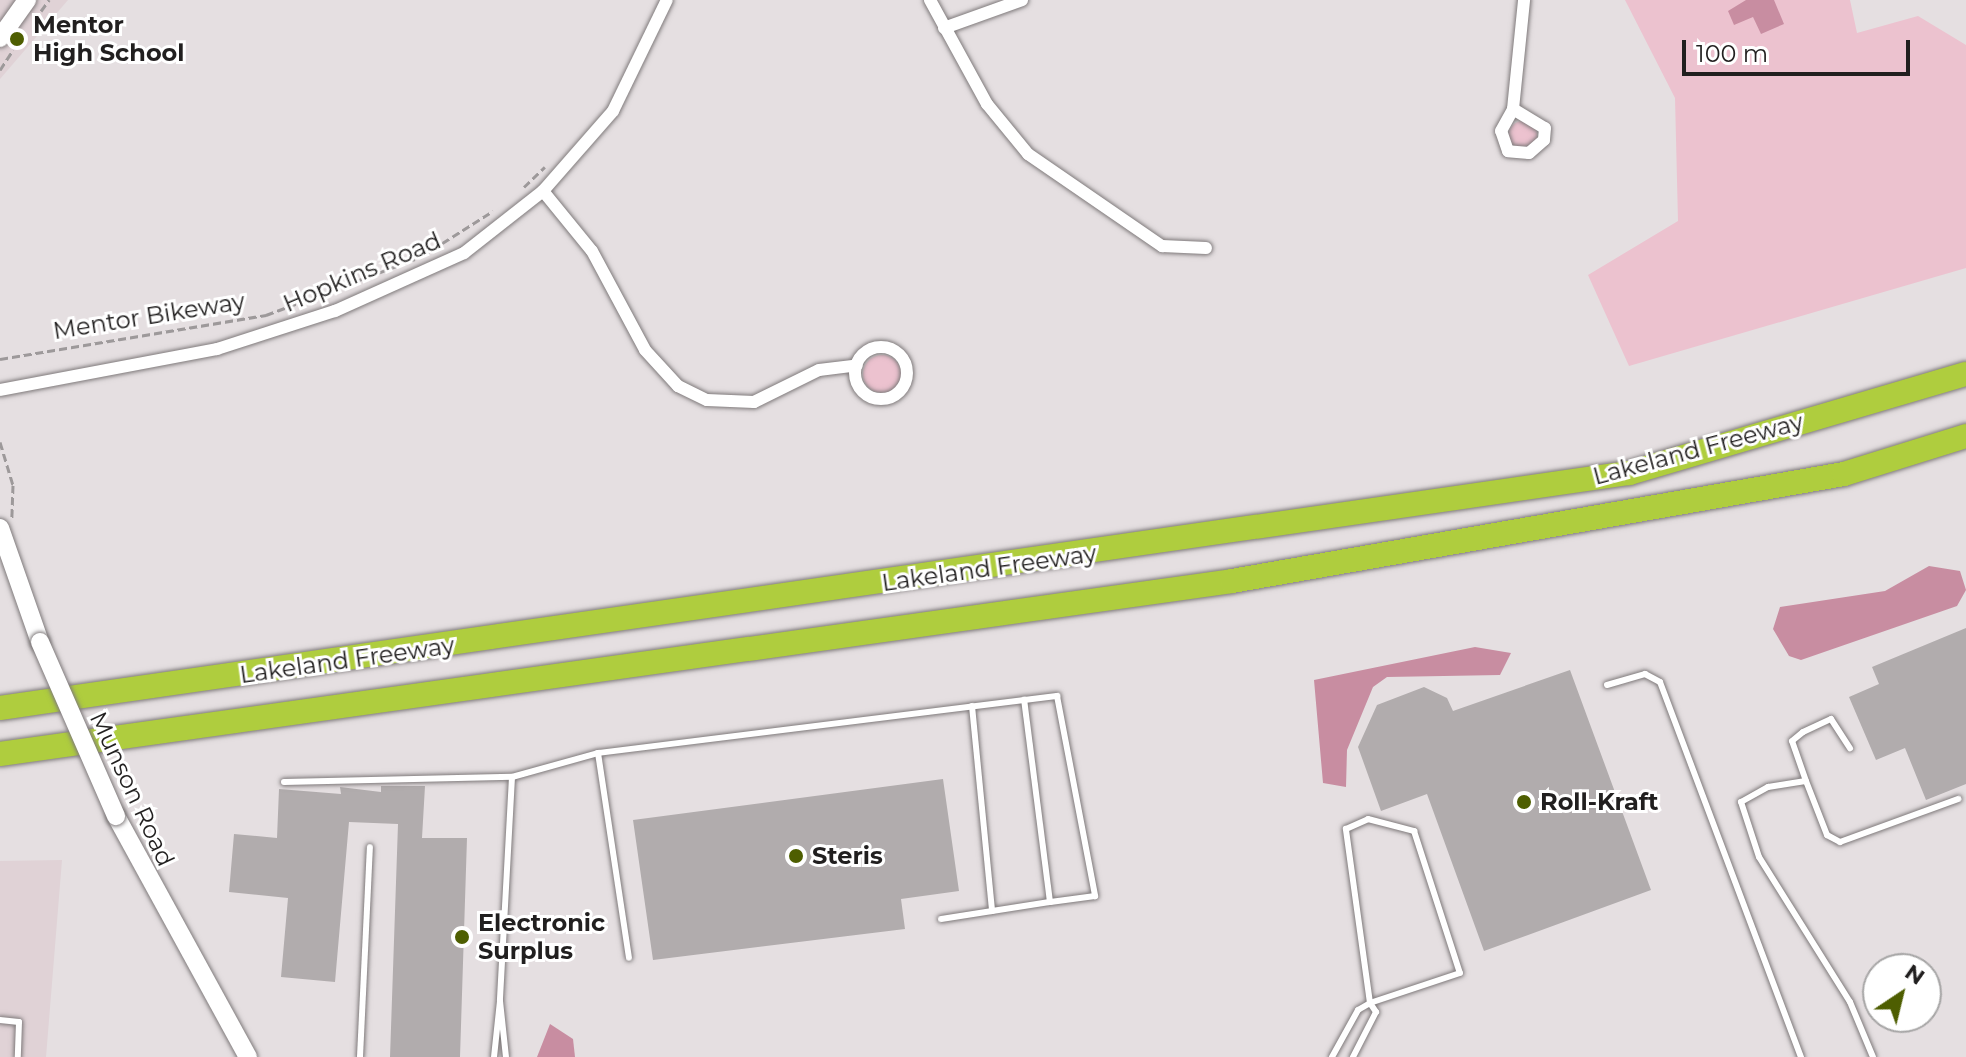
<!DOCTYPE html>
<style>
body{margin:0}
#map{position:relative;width:1966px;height:1057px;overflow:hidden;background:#e5dfe1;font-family:Montserrat,sans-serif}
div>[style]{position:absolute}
.built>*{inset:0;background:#e0d2d6}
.green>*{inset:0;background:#ecc2cf}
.round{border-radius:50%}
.water>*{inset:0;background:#c88da1}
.building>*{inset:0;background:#b1acad}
.path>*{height:3px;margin-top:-1.5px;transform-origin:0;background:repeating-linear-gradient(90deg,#9d999a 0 8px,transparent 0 12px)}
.roads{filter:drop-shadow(0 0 2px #7f7a7b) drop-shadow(0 0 2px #7f7a7b)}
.lane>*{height:6px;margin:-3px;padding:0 3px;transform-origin:3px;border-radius:3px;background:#fff}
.street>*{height:12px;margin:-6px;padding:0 6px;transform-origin:6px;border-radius:6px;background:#fff}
.street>.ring{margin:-6px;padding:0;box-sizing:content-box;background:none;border:12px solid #fff;border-radius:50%}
.secondary>*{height:18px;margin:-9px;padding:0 9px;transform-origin:9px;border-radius:9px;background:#fff}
.highway>*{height:24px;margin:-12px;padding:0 12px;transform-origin:12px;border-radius:12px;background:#afcd3e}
.bridges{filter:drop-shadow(0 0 2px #7f7a7b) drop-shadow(0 0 2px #7f7a7b)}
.secondary-bridge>*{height:18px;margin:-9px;padding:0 9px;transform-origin:9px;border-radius:9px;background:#fff}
.dots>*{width:22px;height:22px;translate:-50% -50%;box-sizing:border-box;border:4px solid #fff;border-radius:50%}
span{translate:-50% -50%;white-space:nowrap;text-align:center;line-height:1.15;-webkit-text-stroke:6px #fff;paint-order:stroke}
.poi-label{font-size:24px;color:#211f1f;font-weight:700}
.left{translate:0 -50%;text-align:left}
.street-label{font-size:24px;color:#211f1f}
.north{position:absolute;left:1862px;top:953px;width:80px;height:80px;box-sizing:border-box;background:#fff;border:2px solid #a6a5a5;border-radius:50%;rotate:35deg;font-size:22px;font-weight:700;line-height:32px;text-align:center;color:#211f1f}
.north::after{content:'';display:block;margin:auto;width:28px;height:36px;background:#4e5e01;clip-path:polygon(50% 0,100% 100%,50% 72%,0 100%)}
.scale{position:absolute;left:1682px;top:40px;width:228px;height:36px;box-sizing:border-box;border:4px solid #211f1f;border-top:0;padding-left:10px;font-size:24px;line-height:28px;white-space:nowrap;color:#211f1f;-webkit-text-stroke:6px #fff;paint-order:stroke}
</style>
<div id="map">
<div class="built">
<i style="clip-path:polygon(0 0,68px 0,0 79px)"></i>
<i style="clip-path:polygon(62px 860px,46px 1057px,0 1057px,0 861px)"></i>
</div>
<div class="green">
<i style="clip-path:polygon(1625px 0,1850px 0,1857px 33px,1918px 16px,1966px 45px,1966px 268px,1629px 366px,1588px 275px,1678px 221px,1675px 98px)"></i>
<i class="round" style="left:1509px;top:121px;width:28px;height:28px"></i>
<i class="round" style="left:863px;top:355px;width:38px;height:38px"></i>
</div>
<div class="water">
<i style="clip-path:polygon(1746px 0,1774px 0,1784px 24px,1761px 34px,1753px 17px,1734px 25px,1728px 11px)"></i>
<i style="clip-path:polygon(1929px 566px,1960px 571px,1966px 590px,1957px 606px,1801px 660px,1789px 656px,1773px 629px,1780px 607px,1885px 591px)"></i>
<i style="clip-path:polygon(1475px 647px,1511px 653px,1500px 675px,1387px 677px,1373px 687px,1347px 750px,1346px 787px,1323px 783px,1314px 680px)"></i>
<i style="clip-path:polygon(550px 1024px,573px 1039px,575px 1057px,537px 1057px)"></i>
</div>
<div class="building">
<i style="clip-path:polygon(1966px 628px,1966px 784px,1926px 800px,1905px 748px,1876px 760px,1849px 697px,1879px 684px,1872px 667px)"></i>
<i style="clip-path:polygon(1570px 670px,1651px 890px,1484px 951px,1427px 794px,1381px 811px,1358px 747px,1377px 705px,1424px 687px,1447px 698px,1453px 711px)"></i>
<i style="clip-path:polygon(943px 779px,959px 891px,901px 899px,905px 929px,653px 960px,633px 820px)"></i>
<i style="clip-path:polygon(381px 786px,425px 786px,422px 838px,467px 838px,460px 1057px,390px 1057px,398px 824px,349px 822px,335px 982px,281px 977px,288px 898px,229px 892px,234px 834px,277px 838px,279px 789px,341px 794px,340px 787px,381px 792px)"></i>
</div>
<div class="path">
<i style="left:41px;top:11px;width:14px;rotate:-54deg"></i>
<i style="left:0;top:70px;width:24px;rotate:-57deg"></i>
<i style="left:524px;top:187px;width:29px;rotate:-44deg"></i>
<i style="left:422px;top:256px;width:84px;rotate:-32.4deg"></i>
<i style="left:0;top:359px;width:270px;rotate:-9.4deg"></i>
<i style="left:266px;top:315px;width:159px;rotate:-20.6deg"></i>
<i style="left:0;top:442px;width:45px;rotate:73.2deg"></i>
<i style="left:13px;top:485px;width:33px;rotate:92deg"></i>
</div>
<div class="roads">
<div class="lane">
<i style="left:1607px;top:685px;width:40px;rotate:-16deg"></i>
<i style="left:1645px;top:674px;width:17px;rotate:28deg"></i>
<i style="left:1660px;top:682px;width:401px;rotate:69.4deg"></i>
<i style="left:972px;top:706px;width:206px;rotate:84.4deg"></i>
<i style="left:598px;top:753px;width:207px;rotate:81.4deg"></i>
<i style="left:512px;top:777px;width:89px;rotate:-15.6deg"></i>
<i style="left:598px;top:753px;width:463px;rotate:-7.1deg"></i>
<i style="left:1057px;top:696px;width:204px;rotate:79.2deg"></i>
<i style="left:1095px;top:896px;width:45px;rotate:172.4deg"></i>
<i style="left:1806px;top:781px;width:42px;rotate:-109.3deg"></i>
<i style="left:1792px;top:741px;width:14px;rotate:-39deg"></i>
<i style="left:1803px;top:732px;width:31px;rotate:-25deg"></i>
<i style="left:1831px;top:719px;width:35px;rotate:57deg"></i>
<i style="left:284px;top:782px;width:228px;rotate:-1.3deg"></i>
<i style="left:512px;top:777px;width:224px;rotate:93.1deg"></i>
<i style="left:1368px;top:819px;width:48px;rotate:14.6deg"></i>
<i style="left:1414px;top:831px;width:149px;rotate:72.1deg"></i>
<i style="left:1460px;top:973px;width:95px;rotate:161.6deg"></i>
<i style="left:1370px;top:1003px;width:176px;rotate:-97.9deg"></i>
<i style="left:1346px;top:829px;width:24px;rotate:-24deg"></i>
<i style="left:941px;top:919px;width:110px;rotate:-8.9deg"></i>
<i style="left:1050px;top:902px;width:204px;rotate:-97.3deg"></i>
<i style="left:0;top:1020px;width:19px;rotate:6deg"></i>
<i style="left:19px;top:1022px;width:35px;rotate:92deg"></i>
<i style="left:360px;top:1057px;width:210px;rotate:-87.3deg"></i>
<i style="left:494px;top:1057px;width:56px;rotate:-83.9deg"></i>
<i style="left:500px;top:1001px;width:56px;rotate:83.9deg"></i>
<i style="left:1332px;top:1057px;width:54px;rotate:-61deg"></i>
<i style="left:1358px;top:1010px;width:14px;rotate:-30deg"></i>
<i style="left:1370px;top:1003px;width:11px;rotate:56deg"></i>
<i style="left:1376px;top:1012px;width:51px;rotate:117.1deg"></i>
<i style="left:1873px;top:1057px;width:60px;rotate:-112.7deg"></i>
<i style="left:1850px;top:1002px;width:171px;rotate:-122.1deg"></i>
<i style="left:1759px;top:857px;width:58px;rotate:-108.1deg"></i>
<i style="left:1741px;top:802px;width:31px;rotate:-29deg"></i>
<i style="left:1768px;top:787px;width:38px;rotate:-9deg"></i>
<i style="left:1806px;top:781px;width:58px;rotate:68.7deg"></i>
<i style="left:1827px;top:835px;width:15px;rotate:28deg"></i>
<i style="left:1840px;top:842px;width:126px;rotate:-20deg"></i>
</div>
<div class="street">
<i style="left:930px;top:0;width:119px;rotate:61.3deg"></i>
<i style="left:987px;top:104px;width:65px;rotate:50.6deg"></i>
<i style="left:1028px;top:154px;width:163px;rotate:34.5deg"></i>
<i style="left:1162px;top:246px;width:44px;rotate:2.6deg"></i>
<i style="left:944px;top:28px;width:83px;rotate:-19.7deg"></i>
<i style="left:1513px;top:109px;width:37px;rotate:31deg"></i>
<i style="left:1545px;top:128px;width:12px;rotate:95deg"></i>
<i style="left:1544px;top:140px;width:20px;rotate:139deg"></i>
<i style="left:1529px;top:153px;width:21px;rotate:-175deg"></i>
<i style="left:1508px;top:151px;width:21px;rotate:-109deg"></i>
<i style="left:1501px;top:131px;width:25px;rotate:-61deg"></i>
<i style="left:1513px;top:109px;width:110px;rotate:-84.2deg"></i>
<i style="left:543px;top:191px;width:77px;rotate:50.8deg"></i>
<i style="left:592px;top:251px;width:112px;rotate:61.8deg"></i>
<i style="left:645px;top:350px;width:49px;rotate:47.5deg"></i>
<i style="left:678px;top:386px;width:32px;rotate:26deg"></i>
<i style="left:707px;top:400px;width:47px;rotate:2.4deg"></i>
<i style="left:754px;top:402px;width:72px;rotate:-26.2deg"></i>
<i style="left:819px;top:370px;width:38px;rotate:-7deg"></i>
<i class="ring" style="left:855px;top:347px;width:40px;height:40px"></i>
<i style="left:0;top:390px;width:221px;rotate:-10.7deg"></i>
<i style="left:217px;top:349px;width:124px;rotate:-17.9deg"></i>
<i style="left:335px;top:311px;width:141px;rotate:-24.2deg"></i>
<i style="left:464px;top:253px;width:100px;rotate:-38.1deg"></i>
<i style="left:543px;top:191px;width:106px;rotate:-48.8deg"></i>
<i style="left:613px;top:111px;width:123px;rotate:-64.1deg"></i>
</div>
<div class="secondary">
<i style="left:0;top:38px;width:47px;rotate:-54.6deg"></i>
<i style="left:0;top:528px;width:121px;rotate:70.7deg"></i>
<i style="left:116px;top:816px;width:275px;rotate:61.3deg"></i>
</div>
<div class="highway">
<i style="left:0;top:708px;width:1646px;rotate:-8.21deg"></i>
<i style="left:1629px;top:473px;width:351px;rotate:-16.4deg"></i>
<i style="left:0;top:754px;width:1244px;rotate:-7.99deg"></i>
<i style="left:1232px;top:581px;width:621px;rotate:-9.92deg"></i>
<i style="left:1844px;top:474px;width:128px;rotate:-17.3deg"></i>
</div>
</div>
<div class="bridges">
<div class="secondary-bridge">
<i style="left:40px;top:642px;width:190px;rotate:66.4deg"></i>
</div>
</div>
<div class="dots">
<i style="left:17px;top:39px;background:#4e5e01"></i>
<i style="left:1524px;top:802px;background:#4e5e01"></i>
<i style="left:796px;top:856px;background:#4e5e01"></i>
<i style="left:462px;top:937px;background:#4e5e01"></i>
</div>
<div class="poi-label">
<span class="left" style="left:33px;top:39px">Mentor<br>High School</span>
<span class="left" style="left:1540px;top:802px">Roll-Kraft</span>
<span class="left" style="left:812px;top:856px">Steris</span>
<span class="left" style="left:478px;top:937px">Electronic<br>Surplus</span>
</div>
<div class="street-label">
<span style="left:362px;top:272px;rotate:-23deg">Hopkins Road</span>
<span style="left:149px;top:316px;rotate:-9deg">Mentor Bikeway</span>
<span style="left:1698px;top:449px;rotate:-15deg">Lakeland Freeway</span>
<span style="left:989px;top:568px;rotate:-8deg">Lakeland Freeway</span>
<span style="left:347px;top:660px;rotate:-8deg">Lakeland Freeway</span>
<span style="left:132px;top:789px;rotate:65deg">Munson Road</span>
</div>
<div class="north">N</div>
<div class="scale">100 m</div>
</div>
